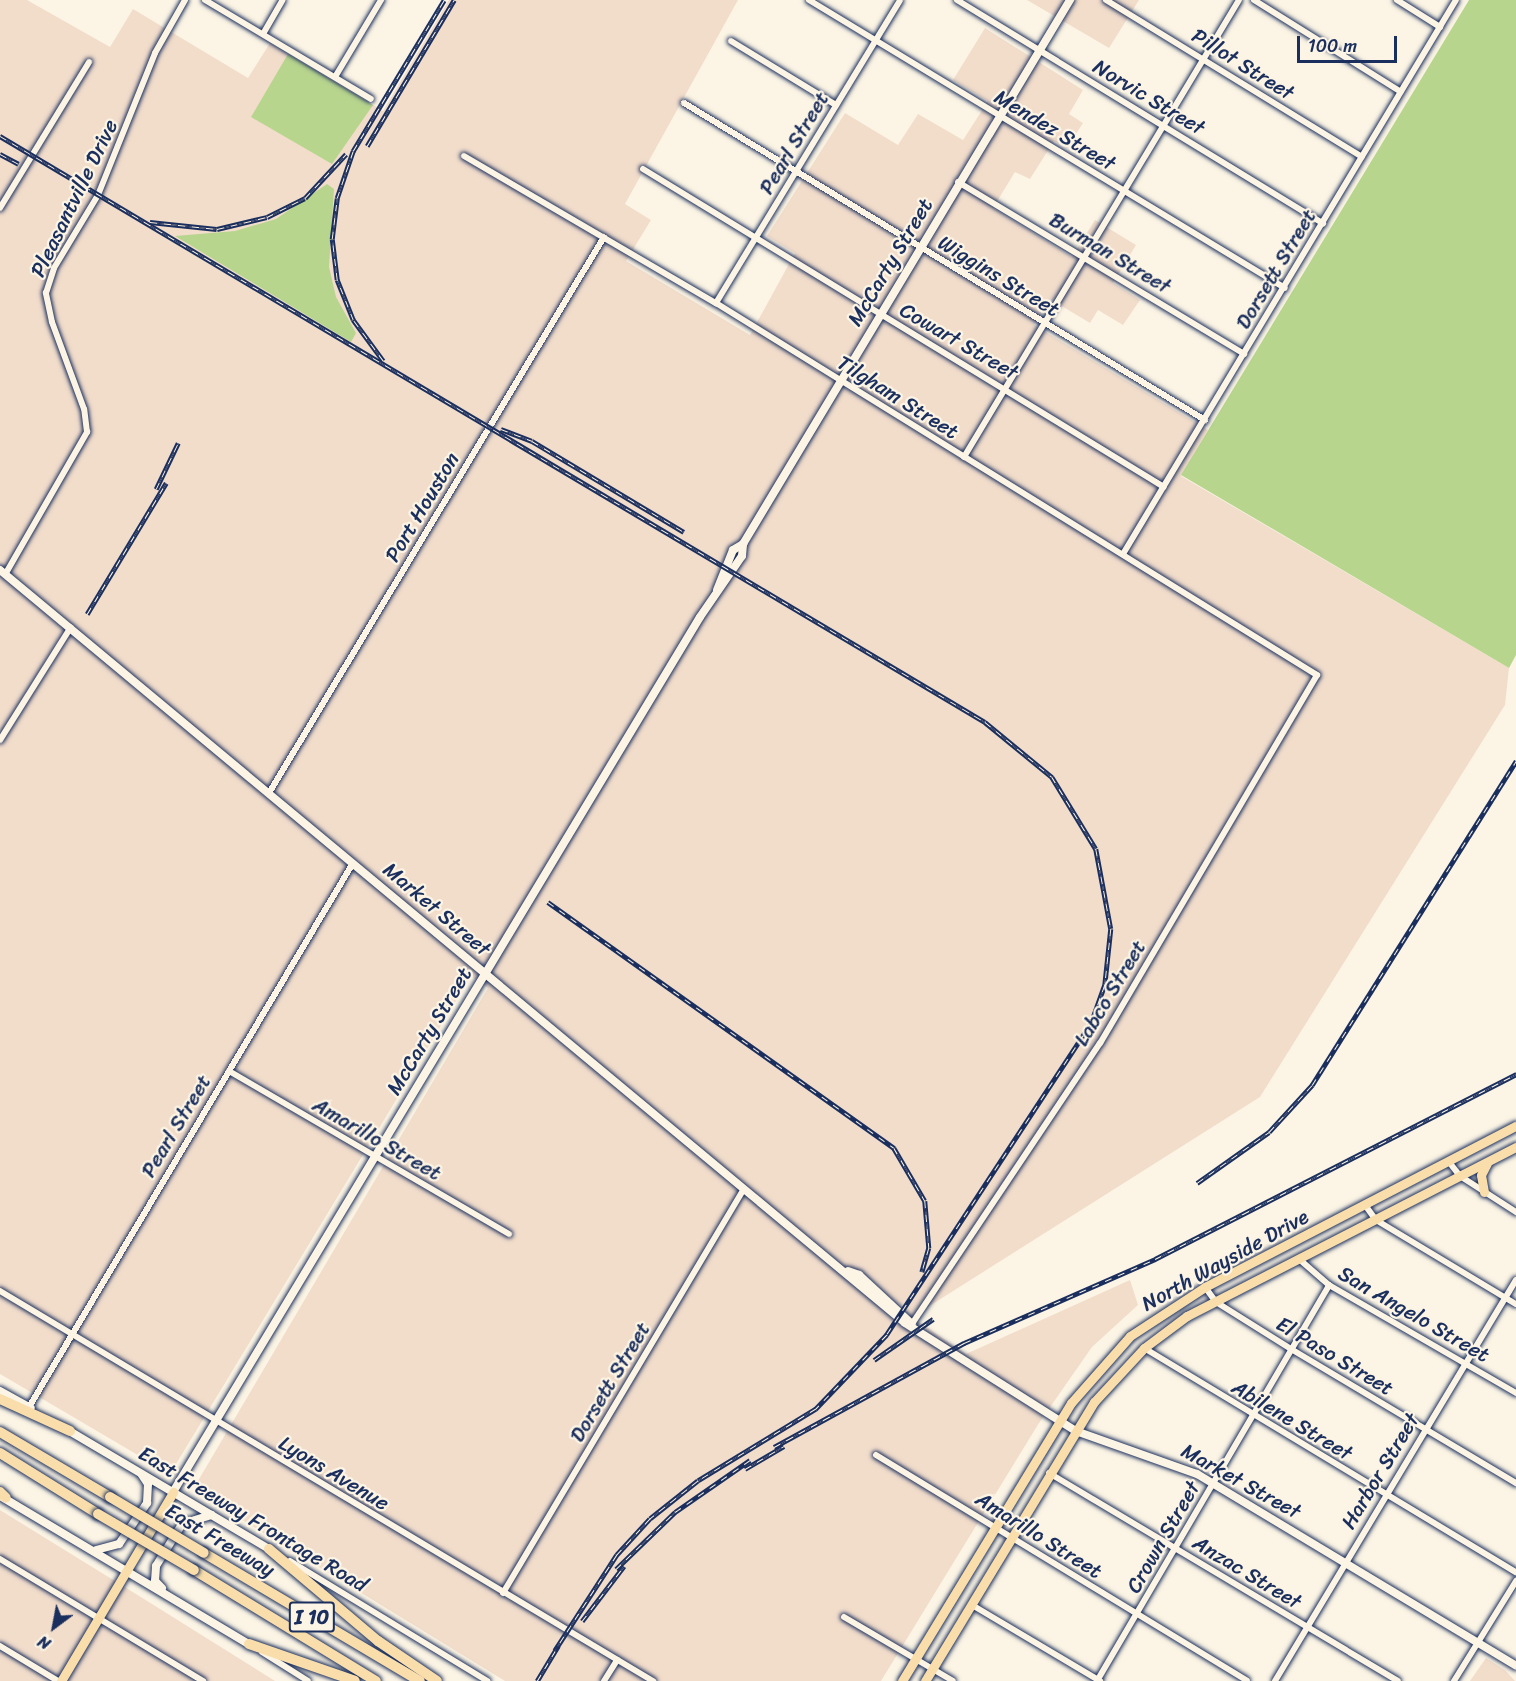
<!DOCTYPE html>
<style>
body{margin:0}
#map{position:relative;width:1516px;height:1681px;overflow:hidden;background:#fcf5e5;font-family:Sriracha,sans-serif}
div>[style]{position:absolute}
.built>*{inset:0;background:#f2ddcb}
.green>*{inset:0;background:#b8d58e}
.roads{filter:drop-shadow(0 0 2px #1b2f5e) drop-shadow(0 0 2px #1b2f5e)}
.street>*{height:6px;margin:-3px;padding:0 3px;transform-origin:3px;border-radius:3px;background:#fcf5e5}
.secondary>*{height:8px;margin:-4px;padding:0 4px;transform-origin:4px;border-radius:4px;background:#fcf5e5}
.primary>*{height:9px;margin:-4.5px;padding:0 4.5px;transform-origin:4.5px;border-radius:4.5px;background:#f9deab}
.highway>*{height:10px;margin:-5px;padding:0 5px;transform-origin:5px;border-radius:5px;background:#f9deab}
.rail>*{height:4.5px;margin-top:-2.25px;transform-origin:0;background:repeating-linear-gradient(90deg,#fcf5e5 0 7px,#1b2f5e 0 14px);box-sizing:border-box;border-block:2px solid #1b2f5e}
.bridges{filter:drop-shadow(0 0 2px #1b2f5e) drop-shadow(0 0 2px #1b2f5e)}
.highway-bridge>*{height:10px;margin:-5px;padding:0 5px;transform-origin:5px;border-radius:5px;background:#f9deab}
span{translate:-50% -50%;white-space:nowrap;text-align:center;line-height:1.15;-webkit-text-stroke:4.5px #fcf5e5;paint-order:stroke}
.shield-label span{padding:2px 4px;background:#fcf5e5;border:2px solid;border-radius:4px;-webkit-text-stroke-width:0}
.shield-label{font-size:20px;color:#1b2f5e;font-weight:700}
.street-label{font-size:21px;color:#1b2f5e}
.north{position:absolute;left:24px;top:1597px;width:60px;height:60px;-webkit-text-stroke:4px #fcf5e5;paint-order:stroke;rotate:212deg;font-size:16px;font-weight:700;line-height:24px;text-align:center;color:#1b2f5e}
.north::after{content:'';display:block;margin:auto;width:21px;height:27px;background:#1b2f5e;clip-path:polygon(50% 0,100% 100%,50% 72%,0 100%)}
.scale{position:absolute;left:1297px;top:36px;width:100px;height:27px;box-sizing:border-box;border:3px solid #1b2f5e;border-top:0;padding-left:8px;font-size:18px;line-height:21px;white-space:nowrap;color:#1b2f5e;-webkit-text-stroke:4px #fcf5e5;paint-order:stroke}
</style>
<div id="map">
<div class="built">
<i style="clip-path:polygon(0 0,27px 0,110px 47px,133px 9px,248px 78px,270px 43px,383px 111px,449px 0,738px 0,625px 204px,651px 220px,626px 261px,750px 335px,795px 253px,767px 236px,845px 113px,898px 145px,918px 114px,963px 140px,988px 101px,953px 80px,985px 28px,1083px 90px,1069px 114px,1083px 123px,1067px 148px,1054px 141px,1030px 179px,1015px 172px,993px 208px,1072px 257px,1095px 220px,1136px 245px,1113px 283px,1140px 300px,1123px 325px,1098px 310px,1090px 323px,1050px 299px,1034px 325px,1208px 430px,1181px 476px,1509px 668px,1505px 705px,1260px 1097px,912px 1317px,966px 1354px,1130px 1280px,1138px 1305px,1092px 1347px,1039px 1423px,881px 1681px,505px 1681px,198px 1493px,195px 1486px,488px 988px,471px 976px,170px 1474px,0 1374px)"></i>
<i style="clip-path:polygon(1027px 0,1139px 0,1109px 48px)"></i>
<i style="clip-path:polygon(0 1510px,136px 1594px,275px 1681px,0 1681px)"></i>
<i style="clip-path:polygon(1486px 1658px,1505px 1670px,1515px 1681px,1470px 1681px)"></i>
</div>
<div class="green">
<i style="clip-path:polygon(1469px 0,1516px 0,1516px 655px,1509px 668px,1181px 475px)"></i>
<i style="clip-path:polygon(288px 54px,373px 105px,332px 164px,251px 117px)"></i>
<i style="clip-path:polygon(327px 184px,334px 189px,329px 267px,336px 297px,356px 333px,351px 342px,175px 236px,235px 231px,276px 219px)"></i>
</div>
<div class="roads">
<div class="street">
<i style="left:205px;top:0;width:193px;rotate:30.8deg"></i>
<i style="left:809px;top:0;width:556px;rotate:31.18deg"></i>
<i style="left:957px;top:0;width:429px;rotate:31.4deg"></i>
<i style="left:1106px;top:0;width:300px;rotate:31.5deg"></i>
<i style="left:1254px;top:0;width:173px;rotate:32deg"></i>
<i style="left:1397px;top:0;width:51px;rotate:32.1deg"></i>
<i style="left:263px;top:34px;width:39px;rotate:-60deg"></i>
<i style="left:731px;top:41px;width:123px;rotate:31.4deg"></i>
<i style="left:335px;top:77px;width:90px;rotate:-59.1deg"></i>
<i style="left:684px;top:103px;width:610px;rotate:31.32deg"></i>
<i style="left:464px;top:156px;width:292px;rotate:30.3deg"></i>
<i style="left:716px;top:303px;width:707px;rotate:31.76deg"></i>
<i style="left:1317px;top:675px;width:427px;rotate:120.5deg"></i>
<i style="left:1100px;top:1043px;width:338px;rotate:123.8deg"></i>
<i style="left:643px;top:169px;width:610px;rotate:31.4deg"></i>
<i style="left:958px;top:182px;width:334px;rotate:31deg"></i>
<i style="left:0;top:208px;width:171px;rotate:-58.6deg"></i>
<i style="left:716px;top:303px;width:354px;rotate:-58.7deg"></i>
<i style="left:964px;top:457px;width:533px;rotate:-58.96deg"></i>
<i style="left:1123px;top:554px;width:646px;rotate:-58.99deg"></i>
<i style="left:6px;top:573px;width:163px;rotate:-60.1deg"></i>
<i style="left:87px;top:432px;width:23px;rotate:-97deg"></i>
<i style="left:84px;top:409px;width:93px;rotate:-110.2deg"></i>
<i style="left:52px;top:322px;width:30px;rotate:-102deg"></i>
<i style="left:46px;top:293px;width:26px;rotate:-72deg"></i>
<i style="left:54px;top:268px;width:85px;rotate:-58.9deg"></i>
<i style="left:98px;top:195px;width:153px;rotate:-68.1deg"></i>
<i style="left:155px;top:53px;width:61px;rotate:-60.5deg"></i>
<i style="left:0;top:740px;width:133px;rotate:-57.9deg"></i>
<i style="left:269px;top:793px;width:649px;rotate:-58.93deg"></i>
<i style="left:229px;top:1071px;width:324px;rotate:30.2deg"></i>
<i style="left:1449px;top:1162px;width:18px;rotate:52deg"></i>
<i style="left:1460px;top:1176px;width:67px;rotate:32.7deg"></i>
<i style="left:1365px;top:1205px;width:19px;rotate:54deg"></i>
<i style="left:1376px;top:1220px;width:163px;rotate:31deg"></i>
<i style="left:1299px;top:1259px;width:40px;rotate:41deg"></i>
<i style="left:1329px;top:1285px;width:216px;rotate:30deg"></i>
<i style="left:1205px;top:1287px;width:19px;rotate:54deg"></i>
<i style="left:1216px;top:1302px;width:89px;rotate:32.1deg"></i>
<i style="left:1291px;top:1349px;width:262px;rotate:30.8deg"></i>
<i style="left:0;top:1291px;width:761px;rotate:30.85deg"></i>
<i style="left:1144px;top:1348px;width:434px;rotate:31.1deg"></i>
<i style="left:29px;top:1407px;width:633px;rotate:-59.22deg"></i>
<i style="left:876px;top:1455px;width:434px;rotate:31.3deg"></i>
<i style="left:1049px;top:1473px;width:406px;rotate:30.8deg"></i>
<i style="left:0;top:1559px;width:237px;rotate:31deg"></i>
<i style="left:290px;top:1561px;width:231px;rotate:31.3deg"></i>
<i style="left:503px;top:1593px;width:470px;rotate:-59.2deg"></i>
<i style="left:972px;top:1605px;width:149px;rotate:30.7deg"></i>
<i style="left:844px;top:1617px;width:126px;rotate:30.4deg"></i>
<i style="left:0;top:1646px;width:68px;rotate:31.1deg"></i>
<i style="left:262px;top:1652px;width:54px;rotate:32.2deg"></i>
<i style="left:604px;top:1681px;width:25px;rotate:-58deg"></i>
<i style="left:1097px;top:1681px;width:459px;rotate:-59.6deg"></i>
<i style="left:1275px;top:1681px;width:468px;rotate:-59deg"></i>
<i style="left:1454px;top:1681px;width:118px;rotate:-58.2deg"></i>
</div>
<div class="secondary">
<i style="left:0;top:570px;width:1177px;rotate:39.76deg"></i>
<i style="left:905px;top:1323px;width:202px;rotate:32.3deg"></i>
<i style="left:1076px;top:1431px;width:128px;rotate:19.6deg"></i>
<i style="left:1197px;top:1474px;width:372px;rotate:31deg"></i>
<i style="left:717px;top:590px;width:43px;rotate:-68.2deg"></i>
<i style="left:733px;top:550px;width:12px;rotate:-31deg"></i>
<i style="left:743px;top:544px;width:635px;rotate:-58.99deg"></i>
<i style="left:848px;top:1271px;width:12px;rotate:20deg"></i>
<i style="left:859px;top:1275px;width:72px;rotate:42.8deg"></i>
<i style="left:0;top:1391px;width:35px;rotate:29deg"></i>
<i style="left:66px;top:1429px;width:236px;rotate:30.6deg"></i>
<i style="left:173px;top:1492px;width:1021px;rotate:-58.94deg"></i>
<i style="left:700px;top:617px;width:74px;rotate:-55.5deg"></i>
<i style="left:742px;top:556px;width:12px;rotate:-85deg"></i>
<i style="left:2px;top:1497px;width:287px;rotate:30.8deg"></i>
<i style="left:96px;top:1550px;width:24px;rotate:-15deg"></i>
<i style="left:119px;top:1544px;width:50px;rotate:-55.7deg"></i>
<i style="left:147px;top:1503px;width:19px;rotate:-87deg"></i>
<i style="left:148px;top:1484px;width:11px;rotate:-124deg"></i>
<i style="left:162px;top:1588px;width:10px;rotate:-135deg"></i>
<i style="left:155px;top:1581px;width:15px;rotate:-86deg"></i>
<i style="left:156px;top:1566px;width:49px;rotate:-58.2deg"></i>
<i style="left:182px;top:1524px;width:31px;rotate:-17deg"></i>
</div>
<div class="primary">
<i style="left:1484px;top:1192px;width:17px;rotate:-100deg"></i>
<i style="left:1481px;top:1175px;width:13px;rotate:-63deg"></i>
<i style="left:61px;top:1681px;width:220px;rotate:-59.3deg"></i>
<i style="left:902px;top:1681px;width:325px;rotate:-58.7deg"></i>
<i style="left:1071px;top:1403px;width:89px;rotate:-48.6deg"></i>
<i style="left:1130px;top:1336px;width:90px;rotate:-33.2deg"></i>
<i style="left:1205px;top:1287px;width:350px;rotate:-27.4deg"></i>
<i style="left:925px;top:1681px;width:326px;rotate:-58.8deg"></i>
<i style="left:1094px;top:1402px;width:74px;rotate:-47.2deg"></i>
<i style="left:1144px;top:1348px;width:54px;rotate:-36.7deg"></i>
<i style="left:1187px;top:1316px;width:370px;rotate:-27.2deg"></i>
</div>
<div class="highway">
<i style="left:0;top:1399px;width:77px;rotate:24.6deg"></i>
<i style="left:0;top:1432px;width:128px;rotate:30.6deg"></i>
<i style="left:0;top:1453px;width:115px;rotate:31.9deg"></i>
<i style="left:0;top:1492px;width:8px;rotate:45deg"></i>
<i style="left:269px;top:1549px;width:143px;rotate:40.2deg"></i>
<i style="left:378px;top:1641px;width:71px;rotate:34.1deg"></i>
<i style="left:204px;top:1553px;width:251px;rotate:30.7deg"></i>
<i style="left:194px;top:1570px;width:213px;rotate:31.4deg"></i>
<i style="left:249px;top:1644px;width:112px;rotate:19.2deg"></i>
</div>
</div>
<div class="rail">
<i style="left:0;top:136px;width:1146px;rotate:30.75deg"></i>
<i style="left:985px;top:722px;width:87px;rotate:39.4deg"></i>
<i style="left:1052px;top:777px;width:84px;rotate:58.6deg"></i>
<i style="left:1096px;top:849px;width:81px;rotate:79.4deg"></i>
<i style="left:1111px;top:929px;width:56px;rotate:96.1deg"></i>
<i style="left:1105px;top:985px;width:41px;rotate:109.7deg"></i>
<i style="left:1091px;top:1024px;width:372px;rotate:123.3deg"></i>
<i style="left:887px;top:1335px;width:103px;rotate:133.8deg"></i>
<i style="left:816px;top:1409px;width:138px;rotate:148.6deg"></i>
<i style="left:698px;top:1481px;width:61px;rotate:141.6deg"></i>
<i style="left:650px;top:1519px;width:49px;rotate:132.5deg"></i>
<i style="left:617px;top:1555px;width:114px;rotate:122.9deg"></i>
<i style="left:367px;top:146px;width:170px;rotate:-59.2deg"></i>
<i style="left:0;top:154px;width:21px;rotate:28deg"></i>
<i style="left:150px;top:222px;width:67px;rotate:6deg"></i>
<i style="left:217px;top:229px;width:51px;rotate:-13.5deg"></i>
<i style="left:267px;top:217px;width:42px;rotate:-26.6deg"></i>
<i style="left:305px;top:198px;width:60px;rotate:-47deg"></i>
<i style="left:383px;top:361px;width:51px;rotate:-126.2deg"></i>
<i style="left:353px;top:320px;width:43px;rotate:-111.8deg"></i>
<i style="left:337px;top:280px;width:41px;rotate:-97deg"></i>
<i style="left:332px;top:239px;width:41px;rotate:-83deg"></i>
<i style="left:337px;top:198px;width:50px;rotate:-71.2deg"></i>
<i style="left:353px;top:151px;width:176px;rotate:-58.9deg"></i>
<i style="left:501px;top:429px;width:33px;rotate:21deg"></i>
<i style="left:532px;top:441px;width:177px;rotate:30.9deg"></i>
<i style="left:156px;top:489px;width:51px;rotate:-64.4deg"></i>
<i style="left:87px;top:614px;width:153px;rotate:-58.9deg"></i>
<i style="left:548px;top:902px;width:425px;rotate:35.4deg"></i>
<i style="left:894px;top:1148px;width:61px;rotate:59.7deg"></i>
<i style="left:925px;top:1201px;width:47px;rotate:85.1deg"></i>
<i style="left:929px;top:1248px;width:25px;rotate:106deg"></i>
<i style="left:1197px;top:1183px;width:88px;rotate:-35.3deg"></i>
<i style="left:1269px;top:1132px;width:64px;rotate:-47.5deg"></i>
<i style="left:1312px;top:1085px;width:383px;rotate:-57.8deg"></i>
<i style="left:874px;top:1360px;width:72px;rotate:-34.8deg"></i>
<i style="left:774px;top:1447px;width:217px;rotate:-28.7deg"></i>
<i style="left:964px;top:1343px;width:209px;rotate:-23.7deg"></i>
<i style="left:1155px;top:1259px;width:406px;rotate:-27.1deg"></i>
<i style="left:745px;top:1469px;width:45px;rotate:-30.5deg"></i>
<i style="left:616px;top:1569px;width:82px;rotate:-44deg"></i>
<i style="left:675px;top:1512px;width:91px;rotate:-34.7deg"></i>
<i style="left:582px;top:1621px;width:69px;rotate:-52.6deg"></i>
<i style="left:537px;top:1681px;width:41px;rotate:-59deg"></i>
</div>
<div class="bridges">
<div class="highway-bridge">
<i style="left:110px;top:1497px;width:109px;rotate:30.8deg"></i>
<i style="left:98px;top:1514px;width:111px;rotate:30.3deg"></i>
</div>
</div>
<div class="shield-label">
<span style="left:312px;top:1617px">I 10</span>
</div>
<div class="street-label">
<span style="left:1243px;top:64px;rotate:32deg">Pillot Street</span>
<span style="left:1149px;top:97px;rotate:31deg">Norvic Street</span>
<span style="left:1055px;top:130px;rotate:31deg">Mendez Street</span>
<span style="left:794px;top:143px;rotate:-59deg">Pearl Street</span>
<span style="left:74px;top:198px;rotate:-64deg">Pleasantville Drive</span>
<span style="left:1110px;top:253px;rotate:31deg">Burman Street</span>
<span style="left:890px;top:262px;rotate:-59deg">McCarty Street</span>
<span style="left:1276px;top:269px;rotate:-59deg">Dorsett Street</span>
<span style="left:999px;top:276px;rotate:31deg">Wiggins Street</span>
<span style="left:959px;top:341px;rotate:30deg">Cowart Street</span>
<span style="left:898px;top:397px;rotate:32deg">Tilgham Street</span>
<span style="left:422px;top:507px;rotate:-59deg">Port Houston</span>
<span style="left:437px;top:909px;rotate:40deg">Market Street</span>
<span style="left:1110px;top:993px;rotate:-59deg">Labco Street</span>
<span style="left:429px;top:1031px;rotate:-59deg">McCarty Street</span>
<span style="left:176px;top:1126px;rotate:-59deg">Pearl Street</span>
<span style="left:377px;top:1139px;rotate:30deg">Amarillo Street</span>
<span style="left:1225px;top:1260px;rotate:-29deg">North Wayside Drive</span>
<span style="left:1414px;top:1314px;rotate:30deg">San Angelo Street</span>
<span style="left:1335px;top:1356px;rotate:31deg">El Paso Street</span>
<span style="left:610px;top:1382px;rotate:-59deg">Dorsett Street</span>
<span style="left:1292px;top:1420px;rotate:31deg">Abilene Street</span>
<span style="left:1380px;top:1471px;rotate:-59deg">Harbor Street</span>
<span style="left:334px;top:1473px;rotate:31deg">Lyons Avenue</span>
<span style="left:1241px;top:1481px;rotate:29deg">Market Street</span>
<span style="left:253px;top:1519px;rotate:31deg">East Freeway Frontage Road</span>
<span style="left:1039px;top:1535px;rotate:32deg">Amarillo Street</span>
<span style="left:1163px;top:1537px;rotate:-60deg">Crown Street</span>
<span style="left:220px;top:1540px;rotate:31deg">East Freeway</span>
<span style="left:1247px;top:1572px;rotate:31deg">Anzac Street</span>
</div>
<div class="north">N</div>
<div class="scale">100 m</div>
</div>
